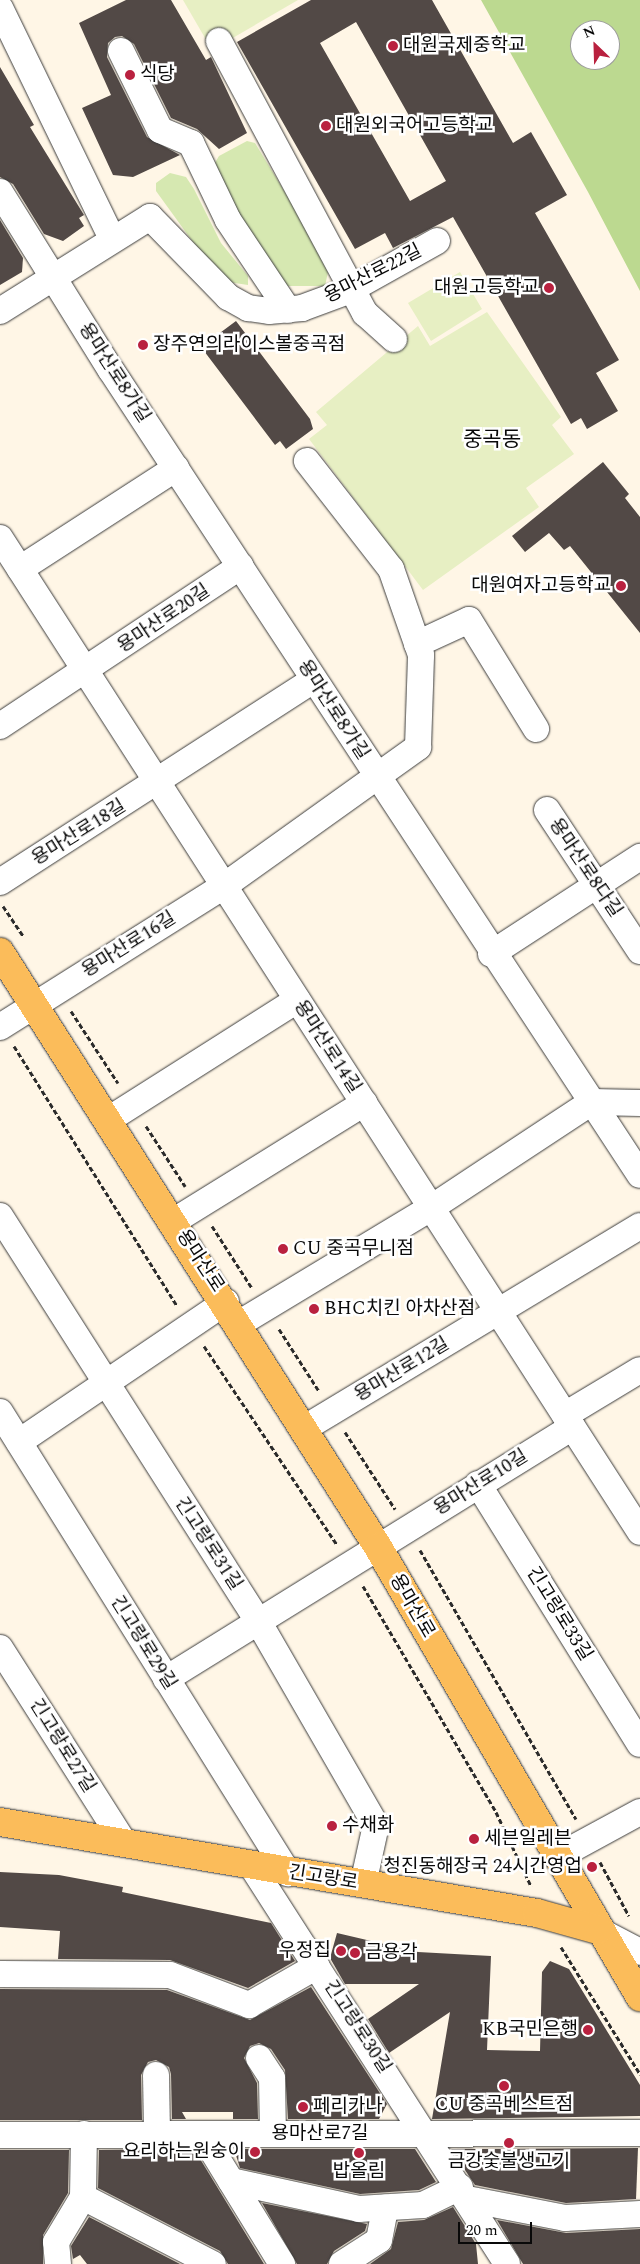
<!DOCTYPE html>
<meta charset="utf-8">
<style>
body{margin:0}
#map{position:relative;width:640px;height:2264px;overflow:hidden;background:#fff6e6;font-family:Spectral,"Noto Sans KR",serif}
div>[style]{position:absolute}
.green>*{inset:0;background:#d6e8b1}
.forest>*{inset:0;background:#bcd990}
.pitch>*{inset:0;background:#e7efc3}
.building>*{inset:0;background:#524946}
.path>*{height:3px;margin-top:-1.5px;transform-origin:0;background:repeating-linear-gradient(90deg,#2b2b2b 0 5px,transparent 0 7.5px)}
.roads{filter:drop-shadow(0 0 1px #3c3c3c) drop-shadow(0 0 1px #3c3c3c)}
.minor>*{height:26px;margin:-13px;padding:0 13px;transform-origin:13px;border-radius:13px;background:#fff}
.major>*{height:28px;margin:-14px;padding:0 14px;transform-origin:14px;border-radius:14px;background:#fbbc5a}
.dots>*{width:14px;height:14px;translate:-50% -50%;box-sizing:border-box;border:2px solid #fff;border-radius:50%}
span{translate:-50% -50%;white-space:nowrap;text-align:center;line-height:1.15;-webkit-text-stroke:5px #fff;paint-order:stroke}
.poi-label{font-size:19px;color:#090909}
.left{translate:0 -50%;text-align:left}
.right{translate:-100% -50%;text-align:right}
.street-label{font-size:19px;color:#090909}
.quarter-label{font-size:21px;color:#090909}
.north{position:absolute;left:570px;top:20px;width:50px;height:50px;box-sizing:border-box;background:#fff;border:1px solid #9d9d9d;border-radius:50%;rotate:336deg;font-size:14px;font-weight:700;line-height:20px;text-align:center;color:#090909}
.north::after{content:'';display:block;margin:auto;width:18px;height:22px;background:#b9213f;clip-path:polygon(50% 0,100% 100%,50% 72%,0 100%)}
.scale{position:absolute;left:458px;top:2222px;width:74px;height:22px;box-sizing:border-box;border:2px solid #090909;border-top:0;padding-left:6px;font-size:15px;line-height:18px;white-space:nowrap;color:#090909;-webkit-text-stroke:4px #fff;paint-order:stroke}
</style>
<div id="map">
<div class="green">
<i style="clip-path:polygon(247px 141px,255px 143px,291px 202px,328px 272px,325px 286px,287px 286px,249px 239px,213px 166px,219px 156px)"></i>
<i style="clip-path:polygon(170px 173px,186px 177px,194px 189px,221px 243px,248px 276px,248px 285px,228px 282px,211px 267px,156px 191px,156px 183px)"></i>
</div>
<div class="forest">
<i style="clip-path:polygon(evenodd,481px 0,640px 0,640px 291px,588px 192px,481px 0,580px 30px,610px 30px,610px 60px,580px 60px,580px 30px)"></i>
</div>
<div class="pitch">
<i style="clip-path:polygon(183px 0,298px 0,212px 50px)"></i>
<i style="clip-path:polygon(460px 272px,482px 309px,431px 341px,408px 303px)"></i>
<i style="clip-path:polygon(487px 312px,561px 417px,552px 425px,574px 454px,526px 488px,539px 507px,423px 590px,309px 439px,327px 425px,316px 412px,418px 326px,430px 346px)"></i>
</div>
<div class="building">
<i style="clip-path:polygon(126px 0,171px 0,206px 60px,211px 57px,247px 133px,219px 149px,197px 129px,171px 118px,134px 44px,122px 36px,115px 37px,108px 43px,107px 57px,147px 137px,180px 155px,133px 177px,113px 175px,82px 108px,111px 95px,79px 23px)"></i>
<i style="clip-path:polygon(evenodd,311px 0,432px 0,513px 143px,531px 132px,567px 195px,535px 213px,619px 360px,596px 373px,618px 411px,587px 429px,581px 418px,571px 424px,453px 217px,393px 248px,385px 233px,355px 249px,237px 42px,311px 0,356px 22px,446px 181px,410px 201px,320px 43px,356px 22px)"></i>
<i style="clip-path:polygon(0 67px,34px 125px,30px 127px,84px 215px,79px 218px,84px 226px,63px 241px,44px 234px,13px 184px,0 177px)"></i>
<i style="clip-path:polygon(0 220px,23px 258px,22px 272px,0 285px)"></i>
<i style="clip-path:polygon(236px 321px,310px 419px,313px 429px,286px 449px,280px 441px,275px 445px,201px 347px)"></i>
<i style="clip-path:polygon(603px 462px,629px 494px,625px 498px,640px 517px,640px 633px,570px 546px,564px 550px,549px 533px,525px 552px,512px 536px)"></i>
<i style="clip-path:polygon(0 1872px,59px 1875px,123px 1887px,122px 1892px,271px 1923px,295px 1961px,248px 1988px,170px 1960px,58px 1959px,60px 1931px,0 1927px)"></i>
<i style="clip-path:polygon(337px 1933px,418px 1952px,491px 1956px,487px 2050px,540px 2051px,542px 1972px,550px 1961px,569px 1969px,640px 2085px,640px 2116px,432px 2119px,450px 2012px,389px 2053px,368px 2019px,419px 1984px,345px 1984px,330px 1958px)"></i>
<i style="clip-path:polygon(311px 1987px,387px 2104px,379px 2119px,288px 2119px,285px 2070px,271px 2049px,259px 2043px,250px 2046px,244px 2058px,257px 2083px,258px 2119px,233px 2119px,233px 2112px,182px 2112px,186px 2119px,172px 2119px,171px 2074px,169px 2067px,156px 2060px,148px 2062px,141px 2075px,142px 2120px,0 2120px,0 1989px,167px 1990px,250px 2020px)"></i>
<i style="clip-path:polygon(638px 2148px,636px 2199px,566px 2203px,475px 2185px,451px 2149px)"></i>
<i style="clip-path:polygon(194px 2149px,264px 2264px,228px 2264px,220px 2251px,98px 2188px,99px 2150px)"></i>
<i style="clip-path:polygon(234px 2149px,415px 2149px,436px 2182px,419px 2190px,360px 2194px,240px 2168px)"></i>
<i style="clip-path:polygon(0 2150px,69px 2150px,68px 2193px,43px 2235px,43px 2264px,0 2264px)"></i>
<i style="clip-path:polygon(262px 2203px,367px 2224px,365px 2231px,334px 2251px,327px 2264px,297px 2264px)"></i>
<i style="clip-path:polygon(453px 2207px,476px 2244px,478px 2264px,370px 2264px,391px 2249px,398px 2222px,424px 2220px)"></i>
<i style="clip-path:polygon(89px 2217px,180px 2264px,87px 2264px,80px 2255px,73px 2259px,71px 2246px)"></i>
<i style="clip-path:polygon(497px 2220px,566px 2233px,640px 2229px,640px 2264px,523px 2264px)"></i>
</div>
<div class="path">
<i style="left:3px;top:906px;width:36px;rotate:56deg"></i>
<i style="left:71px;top:1011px;width:86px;rotate:56.9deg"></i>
<i style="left:14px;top:1046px;width:307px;rotate:57.9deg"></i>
<i style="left:146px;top:1126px;width:72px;rotate:57deg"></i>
<i style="left:212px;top:1226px;width:74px;rotate:57.2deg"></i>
<i style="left:279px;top:1329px;width:74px;rotate:57.2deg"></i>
<i style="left:204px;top:1346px;width:239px;rotate:56.2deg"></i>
<i style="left:345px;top:1432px;width:92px;rotate:57deg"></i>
<i style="left:420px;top:1550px;width:311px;rotate:59.9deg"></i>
<i style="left:363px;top:1586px;width:262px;rotate:59.5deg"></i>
<i style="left:496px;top:1812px;width:82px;rotate:64.7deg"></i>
<i style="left:600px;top:1862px;width:61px;rotate:61.8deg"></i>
<i style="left:561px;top:1947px;width:150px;rotate:58.1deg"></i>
</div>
<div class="roads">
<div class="minor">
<i style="left:0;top:8px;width:257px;rotate:64.1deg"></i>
<i style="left:219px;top:41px;width:309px;rotate:61.8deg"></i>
<i style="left:365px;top:313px;width:39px;rotate:42deg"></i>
<i style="left:121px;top:51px;width:88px;rotate:63.7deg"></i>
<i style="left:160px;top:130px;width:34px;rotate:23deg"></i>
<i style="left:191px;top:143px;width:85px;rotate:64.3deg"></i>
<i style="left:228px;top:220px;width:108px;rotate:56.3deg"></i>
<i style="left:0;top:192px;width:210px;rotate:58.1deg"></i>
<i style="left:111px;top:370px;width:963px;rotate:56.69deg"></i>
<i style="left:0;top:311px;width:177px;rotate:-32.1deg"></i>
<i style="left:150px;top:217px;width:112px;rotate:45.7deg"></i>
<i style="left:228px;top:297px;width:23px;rotate:29deg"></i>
<i style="left:248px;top:308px;width:21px;rotate:8deg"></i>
<i style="left:269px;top:311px;width:33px;rotate:-5deg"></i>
<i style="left:302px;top:308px;width:49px;rotate:-20.3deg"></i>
<i style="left:348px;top:291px;width:102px;rotate:-29.3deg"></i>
<i style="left:0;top:538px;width:1182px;rotate:57.22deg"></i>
<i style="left:20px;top:569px;width:186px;rotate:-32.9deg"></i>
<i style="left:417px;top:644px;width:57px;rotate:-24.8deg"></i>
<i style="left:469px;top:620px;width:128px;rotate:58.4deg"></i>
<i style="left:0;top:726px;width:289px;rotate:-33.6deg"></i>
<i style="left:547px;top:810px;width:169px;rotate:56.6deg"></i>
<i style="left:0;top:882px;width:373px;rotate:-32.8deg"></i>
<i style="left:491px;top:954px;width:178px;rotate:-33.1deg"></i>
<i style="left:0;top:1027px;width:265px;rotate:-32.2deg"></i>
<i style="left:224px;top:886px;width:239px;rotate:-35.6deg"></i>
<i style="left:418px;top:747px;width:92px;rotate:-88.1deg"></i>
<i style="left:421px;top:655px;width:91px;rotate:-109.2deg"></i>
<i style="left:391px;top:569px;width:137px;rotate:-127.9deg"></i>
<i style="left:108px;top:1120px;width:224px;rotate:-32.4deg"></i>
<i style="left:0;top:1216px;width:480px;rotate:57.5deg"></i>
<i style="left:258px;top:1621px;width:236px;rotate:60deg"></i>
<i style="left:376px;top:1825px;width:60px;rotate:102.4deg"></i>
<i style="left:174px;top:1221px;width:224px;rotate:-31.8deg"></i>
<i style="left:240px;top:1323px;width:223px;rotate:-31.1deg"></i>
<i style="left:431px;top:1208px;width:193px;rotate:-33.4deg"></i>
<i style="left:592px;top:1102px;width:48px;rotate:1.2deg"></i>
<i style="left:0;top:1412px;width:544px;rotate:58.01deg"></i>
<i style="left:565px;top:1415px;width:87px;rotate:-31deg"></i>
<i style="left:305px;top:1428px;width:391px;rotate:-31.1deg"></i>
<i style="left:19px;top:1442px;width:250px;rotate:-34.1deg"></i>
<i style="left:478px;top:1484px;width:306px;rotate:58.1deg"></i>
<i style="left:0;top:1648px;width:232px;rotate:57.5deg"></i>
<i style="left:166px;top:1679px;width:478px;rotate:-31.8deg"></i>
<i style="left:557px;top:1857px;width:94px;rotate:-28.5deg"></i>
<i style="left:253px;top:1868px;width:470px;rotate:57.3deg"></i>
<i style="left:598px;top:1930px;width:47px;rotate:27.6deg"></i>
<i style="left:0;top:1974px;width:170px;rotate:0.3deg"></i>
<i style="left:170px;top:1975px;width:85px;rotate:20.8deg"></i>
<i style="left:249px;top:2005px;width:78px;rotate:-29.8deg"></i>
<i style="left:259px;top:2058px;width:24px;rotate:57deg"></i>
<i style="left:272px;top:2078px;width:56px;rotate:89deg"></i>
<i style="left:156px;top:2075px;width:59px;rotate:89deg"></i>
<i style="left:202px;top:2134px;width:153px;rotate:58.4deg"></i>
<i style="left:0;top:2135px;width:640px;rotate:-0.18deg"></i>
<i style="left:231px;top:2181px;width:131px;rotate:12.3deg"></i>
<i style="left:359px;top:2209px;width:64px;rotate:-3.6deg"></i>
<i style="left:423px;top:2205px;width:41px;rotate:-25.9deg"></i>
<i style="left:83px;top:2197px;width:146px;rotate:27.3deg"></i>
<i style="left:467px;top:2199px;width:100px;rotate:11deg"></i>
<i style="left:565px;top:2218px;width:75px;rotate:-3.1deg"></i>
<i style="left:58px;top:2264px;width:22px;rotate:-95deg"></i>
<i style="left:56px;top:2242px;width:52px;rotate:-59deg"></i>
<i style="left:83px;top:2197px;width:63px;rotate:-89.1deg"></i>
<i style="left:342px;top:2264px;width:44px;rotate:-33deg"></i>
<i style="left:379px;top:2240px;width:33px;rotate:-79deg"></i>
</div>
<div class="major">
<i style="left:0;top:952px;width:705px;rotate:57.57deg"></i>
<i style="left:378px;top:1547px;width:521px;rotate:59.79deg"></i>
<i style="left:0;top:1822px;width:545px;rotate:9.62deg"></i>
<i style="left:537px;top:1913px;width:63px;rotate:15.6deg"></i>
</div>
</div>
<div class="dots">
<i style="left:393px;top:46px;background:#b9213f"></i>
<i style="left:130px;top:75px;background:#b9213f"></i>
<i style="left:326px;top:126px;background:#b9213f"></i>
<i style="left:549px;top:288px;background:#b9213f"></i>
<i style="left:143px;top:345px;background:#b9213f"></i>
<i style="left:621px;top:586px;background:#b9213f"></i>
<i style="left:283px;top:1249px;background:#b9213f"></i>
<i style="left:314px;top:1309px;background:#b9213f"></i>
<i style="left:332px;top:1826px;background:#b9213f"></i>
<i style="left:474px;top:1839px;background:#b9213f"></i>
<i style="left:592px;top:1867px;background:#b9213f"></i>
<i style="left:341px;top:1951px;background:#b9213f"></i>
<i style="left:355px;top:1953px;background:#b9213f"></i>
<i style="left:588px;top:2030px;background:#b9213f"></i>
<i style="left:504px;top:2086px;background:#b9213f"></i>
<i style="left:303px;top:2107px;background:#b9213f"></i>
<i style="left:509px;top:2143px;background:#b9213f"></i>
<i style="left:255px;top:2152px;background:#b9213f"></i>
<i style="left:359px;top:2153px;background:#b9213f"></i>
</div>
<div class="poi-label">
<span class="left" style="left:403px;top:46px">대원국제중학교</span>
<span class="left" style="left:140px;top:75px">식당</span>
<span class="left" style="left:336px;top:126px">대원외국어고등학교</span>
<span class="right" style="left:539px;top:288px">대원고등학교</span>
<span class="left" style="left:153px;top:345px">장주연의라이스볼중곡점</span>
<span class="right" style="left:611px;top:586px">대원여자고등학교</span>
<span class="left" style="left:293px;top:1249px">CU 중곡무니점</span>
<span class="left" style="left:324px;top:1309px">BHC치킨 아차산점</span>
<span class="left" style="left:342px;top:1826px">수채화</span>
<span class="left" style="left:484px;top:1839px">세븐일레븐</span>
<span class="right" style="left:582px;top:1867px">청진동해장국 24시간영업</span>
<span class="right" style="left:331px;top:1951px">우정집</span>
<span class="left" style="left:365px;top:1953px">금용각</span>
<span class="right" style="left:578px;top:2030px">KB국민은행</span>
<span style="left:504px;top:2105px">CU 중곡베스트점</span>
<span class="left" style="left:313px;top:2107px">페리카나</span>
<span class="right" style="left:245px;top:2152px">요리하는원숭이</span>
<span style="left:509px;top:2162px">금강숯불생고기</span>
<span style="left:359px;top:2172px">밥올림</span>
</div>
<div class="street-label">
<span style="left:373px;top:274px;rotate:-27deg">용마산로22길</span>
<span style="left:114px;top:373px;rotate:57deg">용마산로8가길</span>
<span style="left:164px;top:619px;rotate:-34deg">용마산로20길</span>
<span style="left:333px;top:710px;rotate:57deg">용마산로8가길</span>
<span style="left:79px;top:833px;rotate:-32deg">용마산로18길</span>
<span style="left:585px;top:868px;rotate:56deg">용마산로8다길</span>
<span style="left:129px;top:945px;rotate:-32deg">용마산로16길</span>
<span style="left:327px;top:1047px;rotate:57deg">용마산로14길</span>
<span style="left:200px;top:1261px;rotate:57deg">용마산로</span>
<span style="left:402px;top:1370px;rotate:-31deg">용마산로12길</span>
<span style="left:481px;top:1483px;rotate:-32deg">용마산로10길</span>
<span style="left:208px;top:1544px;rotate:57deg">긴고랑로31길</span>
<span style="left:412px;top:1606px;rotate:60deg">용마산로</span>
<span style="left:559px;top:1614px;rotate:58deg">긴고랑로33길</span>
<span style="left:143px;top:1643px;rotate:58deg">긴고랑로29길</span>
<span style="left:62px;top:1746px;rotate:58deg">긴고랑로27길</span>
<span style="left:323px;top:1878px;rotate:9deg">긴고랑로</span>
<span style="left:357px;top:2027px;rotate:57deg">긴고랑로30길</span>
<span style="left:320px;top:2134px">용마산로7길</span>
</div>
<div class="quarter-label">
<span style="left:492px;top:440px">중곡동</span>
</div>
<div class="north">N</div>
<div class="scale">20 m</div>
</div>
